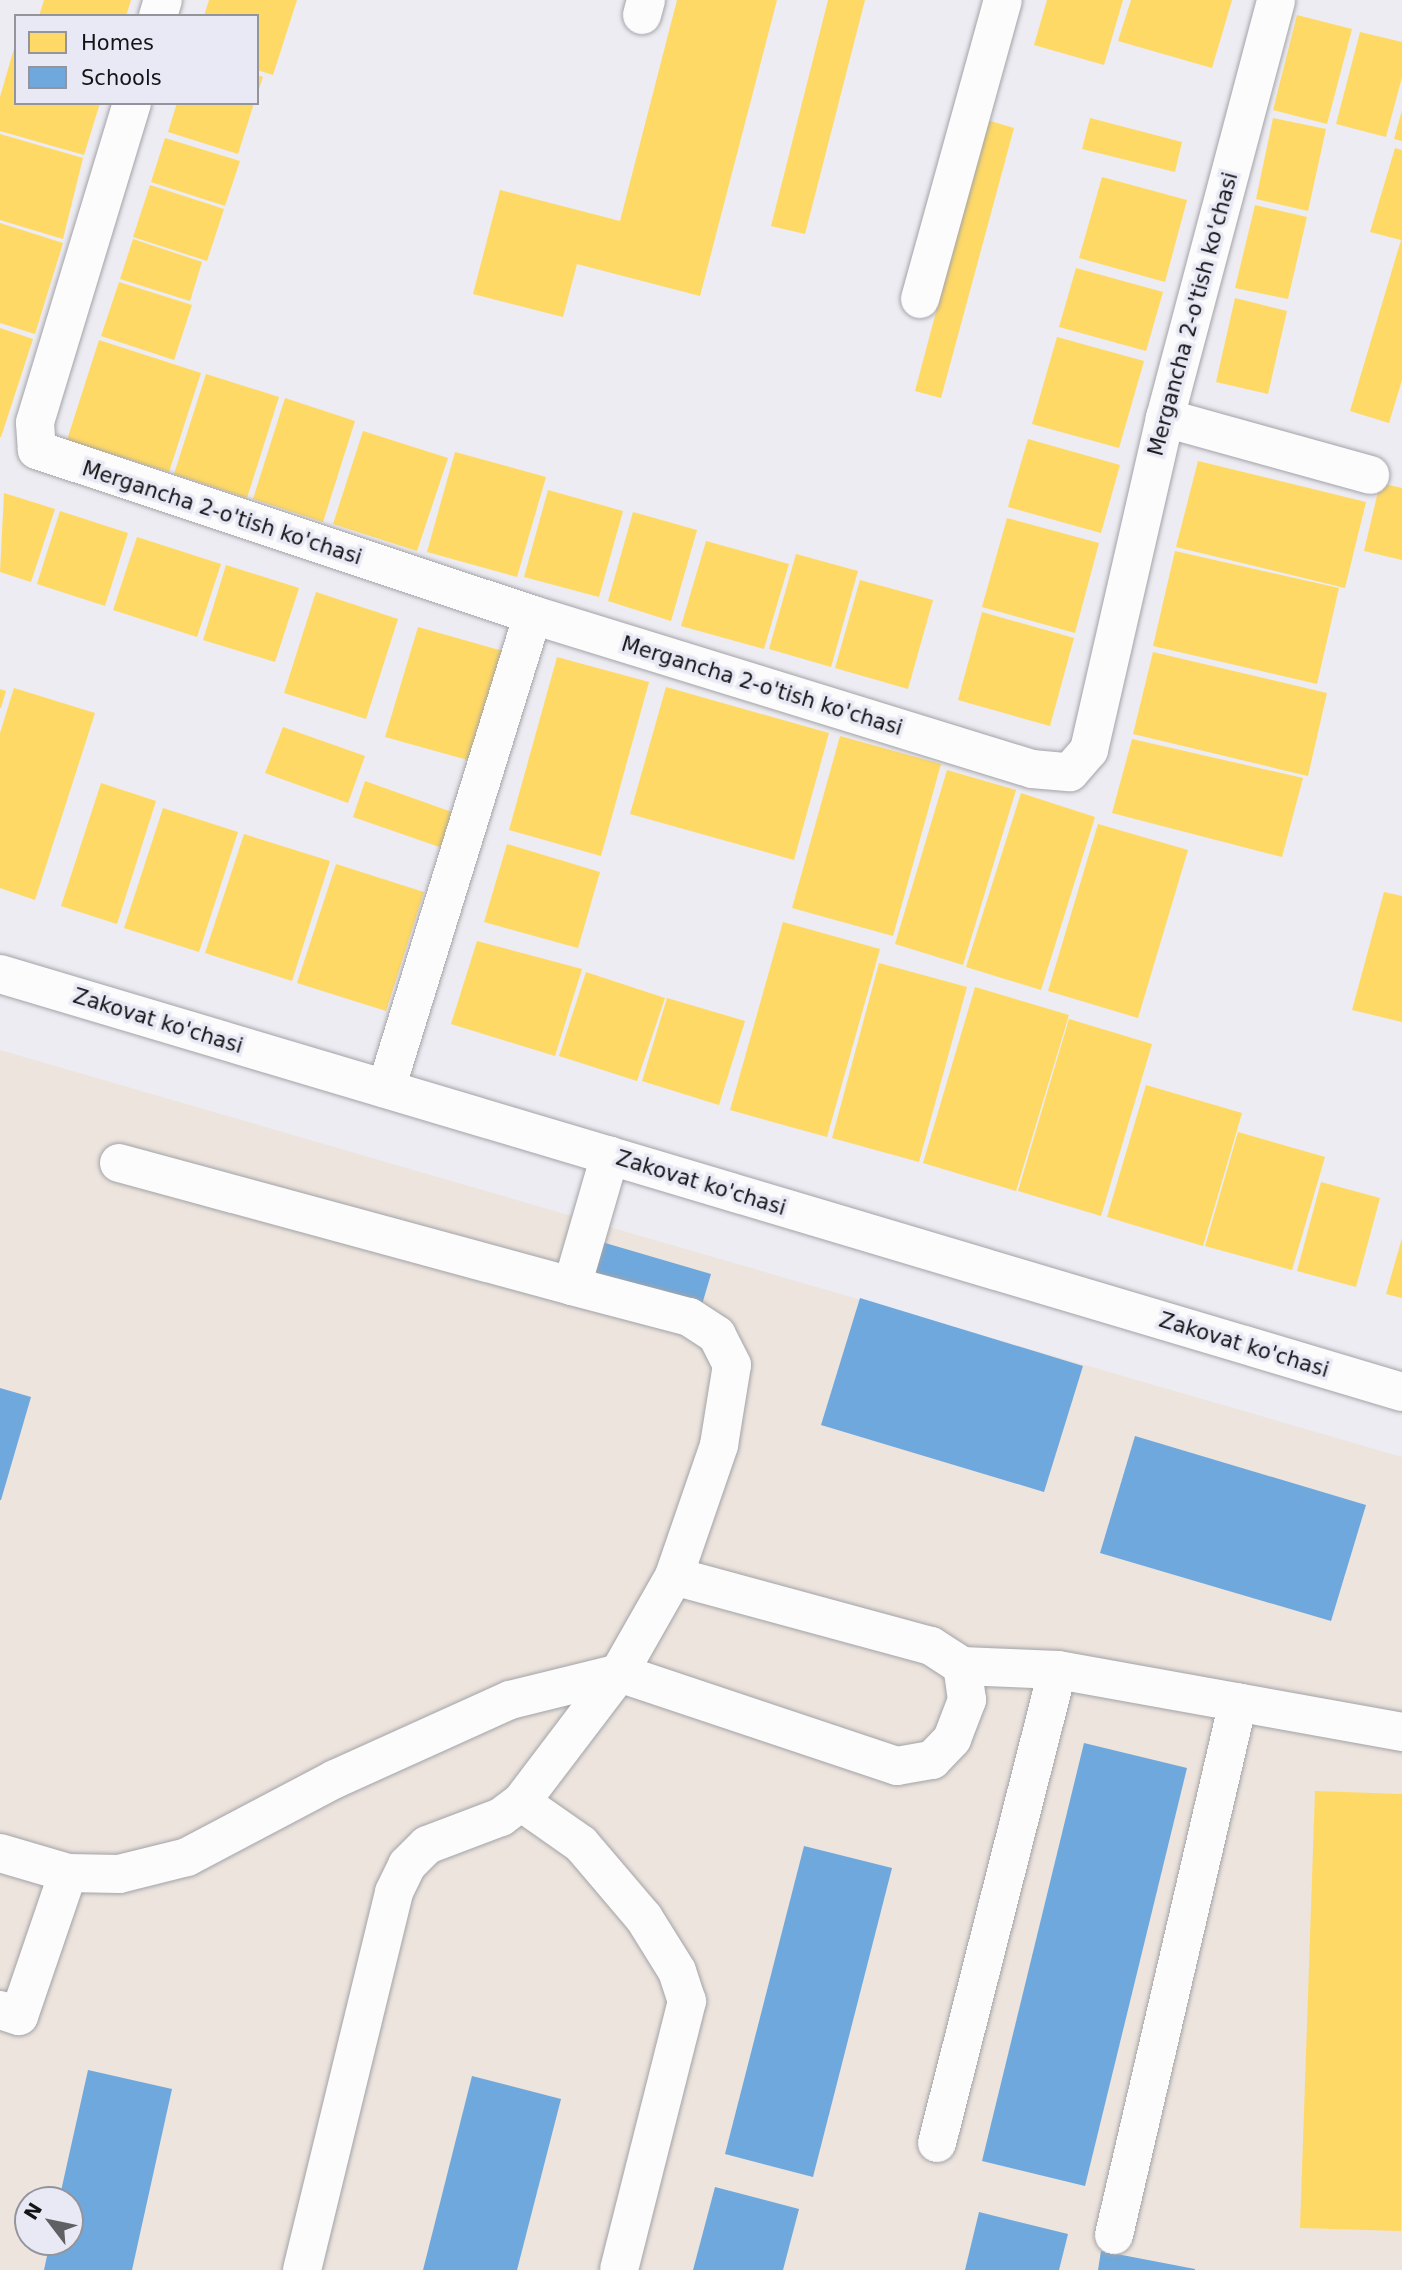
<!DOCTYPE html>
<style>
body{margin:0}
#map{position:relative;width:1402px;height:2270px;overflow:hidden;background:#ececf2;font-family:"DejaVu Sans",sans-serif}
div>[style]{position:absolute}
.education>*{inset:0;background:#ede4dd}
.homes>*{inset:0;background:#ffd966}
.schools>*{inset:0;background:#6fa8dc}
.roads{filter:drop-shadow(0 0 2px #a3a3a8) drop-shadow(0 0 2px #a3a3a8)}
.minor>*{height:38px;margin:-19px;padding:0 19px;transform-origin:19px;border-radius:19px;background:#fcfcfd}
span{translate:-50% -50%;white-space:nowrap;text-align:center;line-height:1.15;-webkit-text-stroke:7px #e9e9f5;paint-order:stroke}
.street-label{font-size:21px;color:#131417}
.legend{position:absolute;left:14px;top:14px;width:245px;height:91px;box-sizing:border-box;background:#e9e9f5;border:2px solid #93949c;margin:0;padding:9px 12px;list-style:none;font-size:21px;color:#131417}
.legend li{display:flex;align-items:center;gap:14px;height:35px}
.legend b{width:35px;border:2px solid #93949c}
.north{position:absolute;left:14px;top:2186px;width:70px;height:70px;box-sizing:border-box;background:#e9e9f5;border:2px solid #93949c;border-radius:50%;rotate:302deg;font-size:19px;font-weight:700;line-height:28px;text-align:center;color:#131417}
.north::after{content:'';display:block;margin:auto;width:24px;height:32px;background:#5f6064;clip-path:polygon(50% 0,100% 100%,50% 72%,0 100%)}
</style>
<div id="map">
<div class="education">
<i style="clip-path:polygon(evenodd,0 1050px,1402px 1457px,1402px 2270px,0 2270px,0 1050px,28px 2200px,70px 2200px,70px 2242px,28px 2242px,28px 2200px)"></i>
</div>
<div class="homes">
<i style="clip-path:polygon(44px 0,131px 0,126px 16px,39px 16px)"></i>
<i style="clip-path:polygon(209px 0,297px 0,273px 75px,257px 70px,257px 16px,204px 16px)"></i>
<i style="clip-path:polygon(677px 0,777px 0,700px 296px,577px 264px,563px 317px,473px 294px,500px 190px,620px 221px)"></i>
<i style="clip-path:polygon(828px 0,865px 0,805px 234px,771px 226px)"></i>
<i style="clip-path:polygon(1047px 0,1123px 0,1104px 65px,1034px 45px)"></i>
<i style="clip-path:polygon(1131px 0,1232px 0,1212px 68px,1118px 41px)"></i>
<i style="clip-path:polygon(1297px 15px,1352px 29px,1327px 124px,1273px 110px)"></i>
<i style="clip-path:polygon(1360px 32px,1402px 42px,1402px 77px,1386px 137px,1336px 124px)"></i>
<i style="clip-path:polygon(15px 45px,16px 103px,100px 103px,84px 155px,0 131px,0 97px)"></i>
<i style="clip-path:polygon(257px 75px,263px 77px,258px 92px,257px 92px)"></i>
<i style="clip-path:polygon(177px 103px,254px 103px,238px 154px,168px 132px)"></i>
<i style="clip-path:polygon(1402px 110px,1402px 141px,1394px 139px)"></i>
<i style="clip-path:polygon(1090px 118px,1182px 142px,1175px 172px,1082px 149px)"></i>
<i style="clip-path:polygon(1273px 118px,1326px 129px,1308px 211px,1256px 199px)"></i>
<i style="clip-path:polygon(987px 120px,1014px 128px,941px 398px,915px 391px)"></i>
<i style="clip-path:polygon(0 134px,83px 158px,63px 239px,0 220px)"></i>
<i style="clip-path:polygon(165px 138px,240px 161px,225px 206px,151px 182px)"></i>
<i style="clip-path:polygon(1395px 148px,1402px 150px,1402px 380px,1389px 423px,1350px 411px,1401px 240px,1370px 232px)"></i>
<i style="clip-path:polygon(1102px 177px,1187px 200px,1165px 282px,1079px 258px)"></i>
<i style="clip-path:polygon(150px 185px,224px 209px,207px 261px,133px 237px)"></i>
<i style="clip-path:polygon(1255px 205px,1307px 217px,1288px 299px,1235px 288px)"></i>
<i style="clip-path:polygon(0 223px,63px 243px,35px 334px,0 323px)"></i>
<i style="clip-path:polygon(133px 239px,202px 262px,190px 301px,120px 279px)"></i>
<i style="clip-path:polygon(1076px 268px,1163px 292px,1146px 351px,1059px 327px)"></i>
<i style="clip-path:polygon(119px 282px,192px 305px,174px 360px,101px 336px)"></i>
<i style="clip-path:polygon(1235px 298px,1287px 311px,1268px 394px,1216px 382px)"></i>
<i style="clip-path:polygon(0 328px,33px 339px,1px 437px,0 437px)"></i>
<i style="clip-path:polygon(1057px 337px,1144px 361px,1119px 448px,1032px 424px)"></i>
<i style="clip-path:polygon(99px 340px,201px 373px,169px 472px,67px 440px)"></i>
<i style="clip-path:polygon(206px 374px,279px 397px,247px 498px,174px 474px)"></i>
<i style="clip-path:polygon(285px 398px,355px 421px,323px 522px,253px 499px)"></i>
<i style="clip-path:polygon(363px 431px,448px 458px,417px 551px,333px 524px)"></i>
<i style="clip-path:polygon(1028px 439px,1120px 465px,1101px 533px,1008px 507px)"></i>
<i style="clip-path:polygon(455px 452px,546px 477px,517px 577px,427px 552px)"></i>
<i style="clip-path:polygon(1198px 461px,1366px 502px,1345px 588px,1176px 547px)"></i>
<i style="clip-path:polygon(1380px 483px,1402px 488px,1402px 560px,1364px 551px)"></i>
<i style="clip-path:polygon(548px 490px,623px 511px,599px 597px,524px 577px)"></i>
<i style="clip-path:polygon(4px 493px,55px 509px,31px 582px,0 572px)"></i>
<i style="clip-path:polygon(60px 511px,128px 533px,105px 606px,37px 584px)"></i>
<i style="clip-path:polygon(633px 512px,697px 530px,671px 621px,608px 601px)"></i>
<i style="clip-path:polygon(1007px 518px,1099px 543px,1075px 633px,982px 607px)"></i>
<i style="clip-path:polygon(137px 537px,221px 564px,197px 637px,113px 610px)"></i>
<i style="clip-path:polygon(706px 541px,789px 564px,764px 649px,681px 626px)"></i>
<i style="clip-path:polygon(1175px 551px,1339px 588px,1317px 684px,1153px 646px)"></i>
<i style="clip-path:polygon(796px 554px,858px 571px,831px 667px,769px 649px)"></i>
<i style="clip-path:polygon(226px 565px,299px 588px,275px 662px,203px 640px)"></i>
<i style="clip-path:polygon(860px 580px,933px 600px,908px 689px,835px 668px)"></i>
<i style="clip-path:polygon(316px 592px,398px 619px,366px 719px,284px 693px)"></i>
<i style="clip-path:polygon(982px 612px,1074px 638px,1050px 726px,958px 700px)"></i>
<i style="clip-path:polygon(418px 627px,514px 654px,482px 764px,385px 737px)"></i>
<i style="clip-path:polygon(1153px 652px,1327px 693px,1308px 776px,1133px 734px)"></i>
<i style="clip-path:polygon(557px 657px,649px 682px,601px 856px,509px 830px)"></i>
<i style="clip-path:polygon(666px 687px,829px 733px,794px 860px,630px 814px)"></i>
<i style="clip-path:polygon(14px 688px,95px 713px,35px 900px,0 888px,0 733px)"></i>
<i style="clip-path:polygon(0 689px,6px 691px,1px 708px,0 708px)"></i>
<i style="clip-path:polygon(283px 727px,365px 756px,348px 803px,265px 773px)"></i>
<i style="clip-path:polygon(840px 736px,941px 764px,893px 936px,792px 908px)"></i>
<i style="clip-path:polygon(1132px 739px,1303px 778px,1282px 857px,1112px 813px)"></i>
<i style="clip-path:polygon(947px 770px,1016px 790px,963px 965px,895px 944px)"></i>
<i style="clip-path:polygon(365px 781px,463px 816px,451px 851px,353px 817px)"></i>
<i style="clip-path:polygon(101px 783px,156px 801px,117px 924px,61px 906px)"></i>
<i style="clip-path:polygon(1021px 793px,1095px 817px,1041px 990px,966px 967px)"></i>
<i style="clip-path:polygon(163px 808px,238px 832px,199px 952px,124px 928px)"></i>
<i style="clip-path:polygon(1098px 824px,1188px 850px,1138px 1018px,1048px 991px)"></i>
<i style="clip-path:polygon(244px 834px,330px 861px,292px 981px,205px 953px)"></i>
<i style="clip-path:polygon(507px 844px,600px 872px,578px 948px,484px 922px)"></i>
<i style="clip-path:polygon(336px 864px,424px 892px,386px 1011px,297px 983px)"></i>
<i style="clip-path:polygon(1384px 892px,1402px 896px,1402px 1022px,1352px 1010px)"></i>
<i style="clip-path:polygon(783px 922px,880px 949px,827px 1137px,730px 1110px)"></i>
<i style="clip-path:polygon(477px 941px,582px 969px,555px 1056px,451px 1024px)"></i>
<i style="clip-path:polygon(879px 963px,967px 987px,919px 1162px,832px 1138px)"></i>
<i style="clip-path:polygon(586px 972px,665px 998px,637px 1081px,559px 1056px)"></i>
<i style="clip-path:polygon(975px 987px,1069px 1015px,1016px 1191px,923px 1163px)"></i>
<i style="clip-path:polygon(667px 998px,745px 1021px,719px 1105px,642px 1081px)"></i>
<i style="clip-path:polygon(1069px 1019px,1152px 1044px,1101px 1216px,1018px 1191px)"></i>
<i style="clip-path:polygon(1146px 1085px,1242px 1113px,1203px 1246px,1107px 1217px)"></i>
<i style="clip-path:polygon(1238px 1132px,1325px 1157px,1292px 1270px,1205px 1246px)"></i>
<i style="clip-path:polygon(1321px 1182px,1380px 1198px,1356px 1287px,1297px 1271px)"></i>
<i style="clip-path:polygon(1402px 1238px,1402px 1298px,1386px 1294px)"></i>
<i style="clip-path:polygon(1315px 1791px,1402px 1794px,1401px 2231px,1300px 2228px)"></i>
</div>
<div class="schools">
<i style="clip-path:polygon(595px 1240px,711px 1274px,701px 1308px,585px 1275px)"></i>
<i style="clip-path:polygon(860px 1298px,1083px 1366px,1044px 1492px,821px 1425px)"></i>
<i style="clip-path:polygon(0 1388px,31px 1397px,1px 1500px,0 1500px)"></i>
<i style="clip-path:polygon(1135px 1436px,1366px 1505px,1331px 1621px,1100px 1553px)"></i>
<i style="clip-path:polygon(1084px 1743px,1187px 1768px,1085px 2186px,982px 2161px)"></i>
<i style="clip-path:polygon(804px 1846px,892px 1868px,813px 2177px,725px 2154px)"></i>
<i style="clip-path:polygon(88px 2070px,172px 2089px,132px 2270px,44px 2270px,50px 2242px,70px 2242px,70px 2200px,59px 2200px)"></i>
<i style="clip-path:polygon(472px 2076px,561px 2099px,517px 2270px,423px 2270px)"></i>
<i style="clip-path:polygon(715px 2187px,799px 2209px,783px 2270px,693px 2270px)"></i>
<i style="clip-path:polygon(979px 2212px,1068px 2234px,1059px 2270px,965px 2270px)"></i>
<i style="clip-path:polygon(1101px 2251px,1195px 2269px,1195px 2270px,1098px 2270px)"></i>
</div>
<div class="roads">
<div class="minor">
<i style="left:642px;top:15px;width:16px;rotate:-75deg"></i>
<i style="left:158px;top:16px;width:17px;rotate:-73deg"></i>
<i style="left:132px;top:103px;width:334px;rotate:106.9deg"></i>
<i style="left:35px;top:423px;width:27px;rotate:86deg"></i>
<i style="left:37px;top:450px;width:523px;rotate:18.4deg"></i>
<i style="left:533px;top:615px;width:522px;rotate:17.15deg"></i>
<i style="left:1032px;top:769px;width:38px;rotate:5deg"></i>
<i style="left:1070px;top:772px;width:29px;rotate:-49deg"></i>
<i style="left:1089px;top:750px;width:341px;rotate:-77.1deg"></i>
<i style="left:1165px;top:418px;width:432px;rotate:-75.1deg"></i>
<i style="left:920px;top:299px;width:310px;rotate:-74.5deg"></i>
<i style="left:1165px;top:418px;width:213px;rotate:15.5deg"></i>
<i style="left:0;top:974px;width:1463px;rotate:16.6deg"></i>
<i style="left:386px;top:1089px;width:496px;rotate:-72.8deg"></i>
<i style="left:119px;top:1163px;width:469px;rotate:15.2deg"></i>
<i style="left:962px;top:1666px;width:96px;rotate:2.4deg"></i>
<i style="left:1058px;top:1670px;width:350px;rotate:10.2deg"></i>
<i style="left:521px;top:1802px;width:73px;rotate:35deg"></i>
<i style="left:581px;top:1844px;width:97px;rotate:49.6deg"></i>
<i style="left:644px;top:1918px;width:62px;rotate:58.1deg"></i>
<i style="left:677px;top:1971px;width:32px;rotate:72deg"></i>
<i style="left:687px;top:2001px;width:277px;rotate:104.2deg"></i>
<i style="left:0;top:1853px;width:71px;rotate:16.4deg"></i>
<i style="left:68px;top:1873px;width:51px;rotate:1.1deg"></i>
<i style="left:119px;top:1874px;width:70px;rotate:-14deg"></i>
<i style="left:187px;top:1857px;width:167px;rotate:-27.8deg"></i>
<i style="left:335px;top:1779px;width:192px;rotate:-24.3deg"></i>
<i style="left:510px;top:1700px;width:112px;rotate:-13.9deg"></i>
<i style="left:619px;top:1673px;width:293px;rotate:18.5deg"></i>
<i style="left:897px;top:1766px;width:36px;rotate:-10deg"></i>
<i style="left:932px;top:1760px;width:29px;rotate:-46deg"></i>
<i style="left:952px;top:1739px;width:42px;rotate:-69deg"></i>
<i style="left:967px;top:1700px;width:34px;rotate:-98deg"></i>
<i style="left:962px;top:1666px;width:37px;rotate:-147deg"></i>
<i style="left:931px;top:1646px;width:266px;rotate:-164.8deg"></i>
<i style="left:0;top:2010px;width:20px;rotate:18deg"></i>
<i style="left:19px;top:2016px;width:151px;rotate:-71.1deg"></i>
<i style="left:937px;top:2143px;width:488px;rotate:-75.7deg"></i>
<i style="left:1114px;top:2235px;width:547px;rotate:-76.9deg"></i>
<i style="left:302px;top:2270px;width:389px;rotate:-76.3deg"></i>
<i style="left:394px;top:1892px;width:30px;rotate:-64deg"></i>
<i style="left:407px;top:1865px;width:28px;rotate:-45deg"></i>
<i style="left:427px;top:1845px;width:79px;rotate:-20.7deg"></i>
<i style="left:501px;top:1817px;width:25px;rotate:-37deg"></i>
<i style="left:521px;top:1802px;width:162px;rotate:-52.8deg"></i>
<i style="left:619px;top:1673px;width:112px;rotate:-60.4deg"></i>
<i style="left:674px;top:1576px;width:139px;rotate:-71deg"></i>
<i style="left:719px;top:1445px;width:81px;rotate:-80.8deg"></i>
<i style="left:732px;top:1365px;width:34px;rotate:-117deg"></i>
<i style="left:717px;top:1335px;width:33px;rotate:-147deg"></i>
<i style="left:689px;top:1317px;width:121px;rotate:-165.2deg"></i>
<i style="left:572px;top:1286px;width:136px;rotate:-73.8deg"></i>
</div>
</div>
<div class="street-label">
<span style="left:1193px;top:314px;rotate:-75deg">Mergancha 2-o'tish ko'chasi</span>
<span style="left:222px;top:513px;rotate:18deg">Mergancha 2-o'tish ko'chasi</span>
<span style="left:762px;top:686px;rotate:17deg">Mergancha 2-o'tish ko'chasi</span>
<span style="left:158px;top:1021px;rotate:17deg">Zakovat ko'chasi</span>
<span style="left:701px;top:1183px;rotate:17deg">Zakovat ko'chasi</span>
<span style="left:1244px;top:1345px;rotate:17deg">Zakovat ko'chasi</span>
</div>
<ul class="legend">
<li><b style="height:19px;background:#ffd966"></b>Homes</li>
<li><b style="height:19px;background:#6fa8dc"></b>Schools</li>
</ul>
<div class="north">N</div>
</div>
